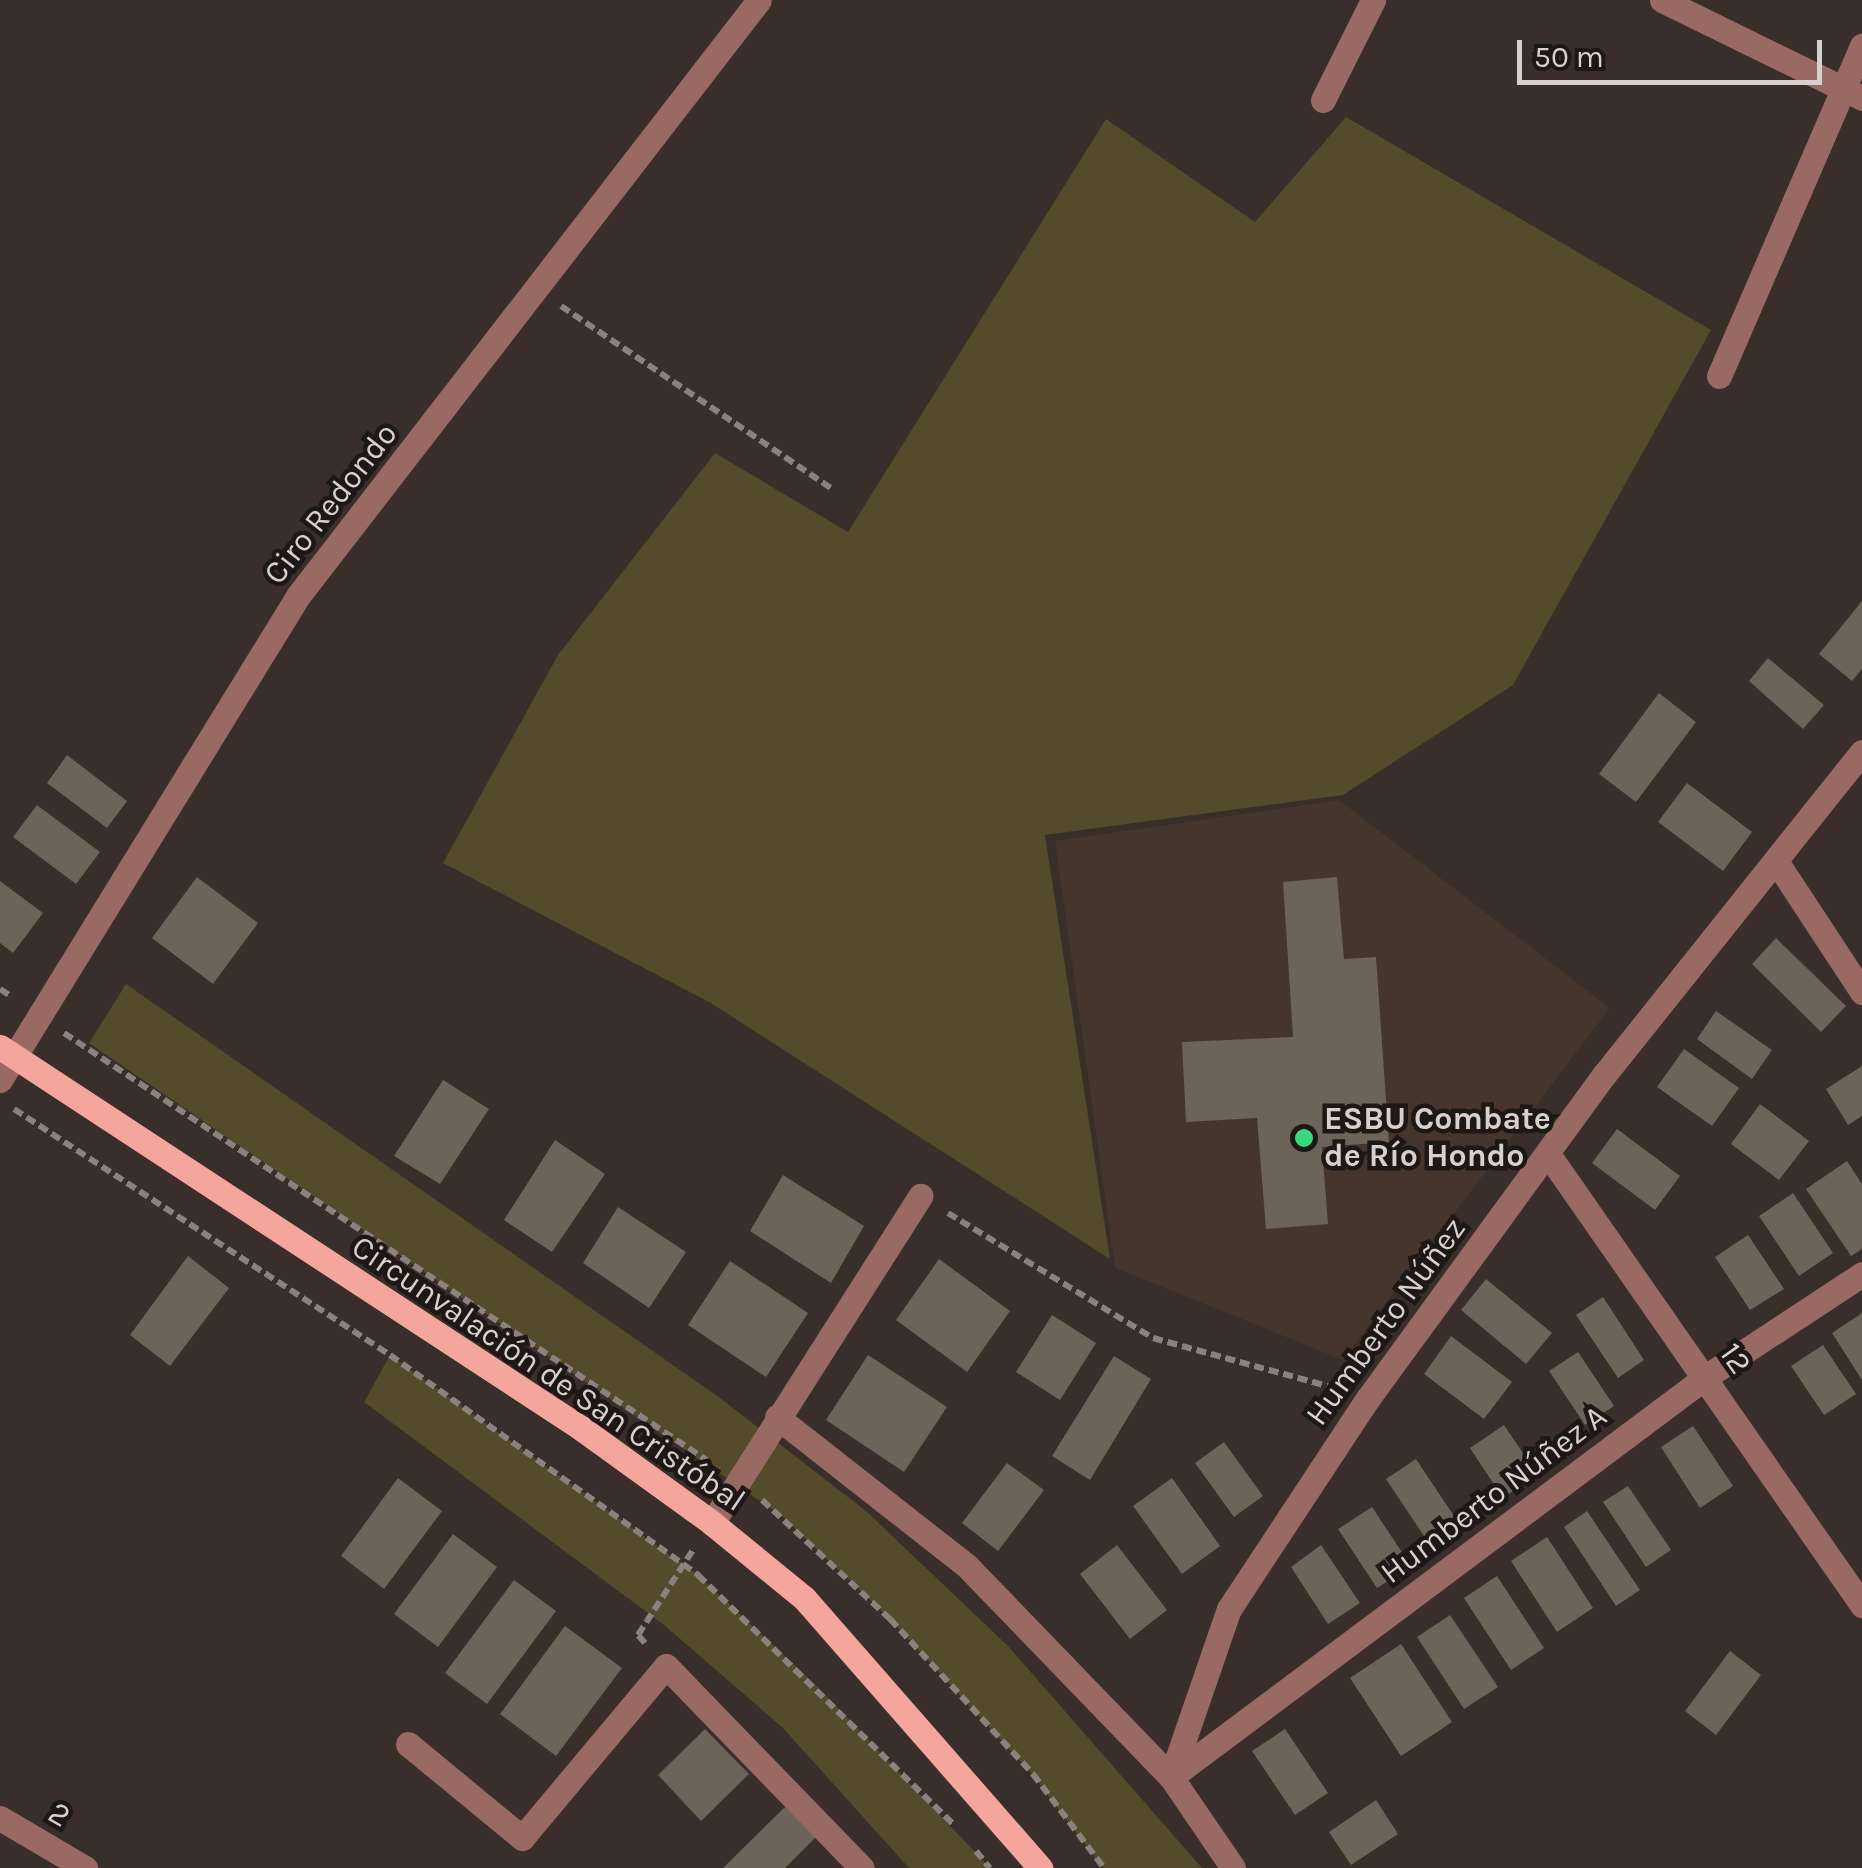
<!DOCTYPE html>
<meta charset="utf-8">
<style>
body{margin:0}
#map{position:relative;width:1862px;height:1868px;overflow:hidden;background:#392e29;font-family:Karla,sans-serif}
div>[style]{position:absolute}
.built>*{inset:0;background:#45352c}
.green>*{inset:0;background:#554a29}
.building>*{inset:0;background:#6c6359}
.path>*{height:6px;margin-top:-3px;transform-origin:0;background:repeating-linear-gradient(90deg,#8b827e 0 10px,transparent 0 15px)}
.minor>*{height:25px;margin:-12.5px;padding:0 12.5px;transform-origin:12.5px;border-radius:12.5px;background:#996963}
.major>*{height:25px;margin:-12.5px;padding:0 12.5px;transform-origin:12.5px;border-radius:12.5px;background:#f5a69c}
.dots>*{width:28px;height:28px;translate:-50% -50%;box-sizing:border-box;border:5px solid #1d1815;border-radius:50%}
span{translate:-50% -50%;white-space:nowrap;text-align:center;line-height:1.15;-webkit-text-stroke:9px #1d1815;paint-order:stroke}
.street-label{font-size:32px;color:#d7d0cc}
.poi-label{font-size:32px;color:#d7d0cc;font-weight:700}
.left{translate:0 -50%;text-align:left}
.scale{position:absolute;left:1517px;top:40px;width:305px;height:45px;box-sizing:border-box;border:5px solid #d7d0cc;border-top:0;padding-left:12px;font-size:30px;line-height:35px;white-space:nowrap;color:#d7d0cc;-webkit-text-stroke:8px #1d1815;paint-order:stroke}
</style>
<div id="map">
<div class="built">
<i style="clip-path:polygon(1339px 800px,1610px 1008px,1343px 1360px,1115px 1268px,1055px 841px)"></i>
</div>
<div class="green">
<i style="clip-path:polygon(1346px 117px,1711px 330px,1513px 685px,1343px 795px,1045px 835px,1110px 1259px,709px 1002px,443px 863px,558px 655px,715px 453px,848px 532px,1106px 119px,1255px 222px)"></i>
<i style="clip-path:polygon(126px 984px,716px 1395px,866px 1511px,1008px 1646px,1202px 1868px,1103px 1868px,1032px 1774px,890px 1619px,782px 1516px,89px 1043px)"></i>
<i style="clip-path:polygon(390px 1355px,698px 1575px,821px 1690px,990px 1868px,909px 1868px,783px 1728px,664px 1625px,364px 1402px)"></i>
</div>
<div class="building">
<i style="clip-path:polygon(1862px 601px,1862px 669px,1852px 681px,1819px 654px)"></i>
<i style="clip-path:polygon(1768px 658px,1824px 705px,1803px 729px,1749px 681px)"></i>
<i style="clip-path:polygon(1659px 693px,1696px 722px,1636px 802px,1599px 774px)"></i>
<i style="clip-path:polygon(67px 755px,127px 801px,107px 828px,47px 783px)"></i>
<i style="clip-path:polygon(1687px 783px,1752px 832px,1723px 871px,1658px 822px)"></i>
<i style="clip-path:polygon(37px 805px,100px 852px,76px 884px,13px 837px)"></i>
<i style="clip-path:polygon(197px 877px,258px 923px,213px 984px,152px 938px)"></i>
<i style="clip-path:polygon(1337px 877px,1344px 959px,1376px 957px,1389px 1142px,1322px 1147px,1328px 1224px,1266px 1229px,1257px 1118px,1186px 1122px,1182px 1042px,1293px 1037px,1283px 882px)"></i>
<i style="clip-path:polygon(0 881px,43px 913px,13px 953px,0 943px)"></i>
<i style="clip-path:polygon(1776px 938px,1846px 1006px,1821px 1032px,1752px 964px)"></i>
<i style="clip-path:polygon(1716px 1011px,1772px 1050px,1752px 1079px,1697px 1039px)"></i>
<i style="clip-path:polygon(1684px 1049px,1739px 1088px,1712px 1126px,1657px 1087px)"></i>
<i style="clip-path:polygon(1862px 1066px,1862px 1116px,1848px 1125px,1826px 1089px)"></i>
<i style="clip-path:polygon(443px 1080px,489px 1109px,440px 1184px,394px 1156px)"></i>
<i style="clip-path:polygon(1760px 1104px,1809px 1141px,1779px 1180px,1731px 1144px)"></i>
<i style="clip-path:polygon(1617px 1129px,1680px 1176px,1655px 1210px,1592px 1163px)"></i>
<i style="clip-path:polygon(555px 1140px,605px 1174px,552px 1252px,504px 1220px)"></i>
<i style="clip-path:polygon(1847px 1161px,1862px 1184px,1862px 1249px,1851px 1256px,1806px 1189px)"></i>
<i style="clip-path:polygon(783px 1175px,864px 1226px,831px 1283px,750px 1231px)"></i>
<i style="clip-path:polygon(1793px 1193px,1833px 1253px,1799px 1276px,1759px 1216px)"></i>
<i style="clip-path:polygon(618px 1207px,686px 1252px,649px 1308px,583px 1263px)"></i>
<i style="clip-path:polygon(1748px 1235px,1784px 1289px,1750px 1310px,1715px 1257px)"></i>
<i style="clip-path:polygon(188px 1256px,229px 1288px,170px 1366px,130px 1335px)"></i>
<i style="clip-path:polygon(939px 1259px,1010px 1311px,967px 1372px,896px 1320px)"></i>
<i style="clip-path:polygon(730px 1261px,808px 1313px,766px 1377px,688px 1325px)"></i>
<i style="clip-path:polygon(1486px 1279px,1552px 1333px,1526px 1364px,1461px 1310px)"></i>
<i style="clip-path:polygon(1603px 1297px,1644px 1360px,1618px 1378px,1576px 1315px)"></i>
<i style="clip-path:polygon(1862px 1313px,1862px 1380px,1832px 1333px)"></i>
<i style="clip-path:polygon(1052px 1315px,1096px 1343px,1060px 1400px,1016px 1372px)"></i>
<i style="clip-path:polygon(1451px 1336px,1512px 1382px,1484px 1419px,1424px 1374px)"></i>
<i style="clip-path:polygon(1823px 1345px,1856px 1394px,1824px 1415px,1791px 1366px)"></i>
<i style="clip-path:polygon(1578px 1352px,1614px 1406px,1585px 1425px,1549px 1371px)"></i>
<i style="clip-path:polygon(868px 1355px,947px 1407px,904px 1472px,826px 1420px)"></i>
<i style="clip-path:polygon(1114px 1356px,1151px 1379px,1090px 1480px,1052px 1456px)"></i>
<i style="clip-path:polygon(1504px 1425px,1537px 1474px,1503px 1498px,1470px 1448px)"></i>
<i style="clip-path:polygon(1693px 1426px,1733px 1486px,1700px 1508px,1661px 1447px)"></i>
<i style="clip-path:polygon(1224px 1442px,1263px 1496px,1234px 1517px,1195px 1463px)"></i>
<i style="clip-path:polygon(1416px 1459px,1456px 1519px,1426px 1539px,1386px 1479px)"></i>
<i style="clip-path:polygon(1007px 1463px,1044px 1490px,998px 1551px,962px 1523px)"></i>
<i style="clip-path:polygon(398px 1478px,442px 1511px,384px 1589px,341px 1556px)"></i>
<i style="clip-path:polygon(1172px 1478px,1220px 1546px,1182px 1574px,1133px 1506px)"></i>
<i style="clip-path:polygon(1628px 1486px,1671px 1550px,1646px 1567px,1603px 1502px)"></i>
<i style="clip-path:polygon(1372px 1507px,1411px 1566px,1377px 1588px,1338px 1529px)"></i>
<i style="clip-path:polygon(1587px 1511px,1640px 1590px,1616px 1606px,1564px 1527px)"></i>
<i style="clip-path:polygon(453px 1534px,497px 1567px,438px 1647px,394px 1614px)"></i>
<i style="clip-path:polygon(1547px 1537px,1593px 1608px,1557px 1632px,1511px 1561px)"></i>
<i style="clip-path:polygon(1117px 1545px,1167px 1610px,1130px 1639px,1080px 1574px)"></i>
<i style="clip-path:polygon(1321px 1545px,1360px 1603px,1328px 1624px,1291px 1567px)"></i>
<i style="clip-path:polygon(1497px 1576px,1544px 1648px,1511px 1670px,1464px 1598px)"></i>
<i style="clip-path:polygon(514px 1580px,556px 1611px,487px 1704px,445px 1673px)"></i>
<i style="clip-path:polygon(1450px 1615px,1498px 1687px,1464px 1709px,1417px 1637px)"></i>
<i style="clip-path:polygon(565px 1626px,622px 1668px,556px 1756px,500px 1714px)"></i>
<i style="clip-path:polygon(1401px 1644px,1452px 1722px,1401px 1756px,1350px 1678px)"></i>
<i style="clip-path:polygon(1730px 1651px,1761px 1675px,1716px 1735px,1685px 1711px)"></i>
<i style="clip-path:polygon(705px 1729px,749px 1774px,701px 1821px,658px 1775px)"></i>
<i style="clip-path:polygon(1285px 1729px,1328px 1793px,1295px 1815px,1252px 1751px)"></i>
<i style="clip-path:polygon(1376px 1800px,1398px 1834px,1351px 1865px,1329px 1832px)"></i>
<i style="clip-path:polygon(786px 1806px,816px 1837px,785px 1868px,723px 1868px)"></i>
</div>
<div class="path">
<i style="left:561px;top:306px;width:329px;rotate:34deg"></i>
<i style="left:0;top:989px;width:14px;rotate:34deg"></i>
<i style="left:64px;top:1033px;width:777px;rotate:33.61deg"></i>
<i style="left:14px;top:1109px;width:449px;rotate:33.2deg"></i>
<i style="left:390px;top:1355px;width:379px;rotate:35.5deg"></i>
<i style="left:698px;top:1575px;width:359px;rotate:44.3deg"></i>
<i style="left:948px;top:1213px;width:240px;rotate:31.4deg"></i>
<i style="left:1153px;top:1338px;width:192px;rotate:15.4deg"></i>
<i style="left:762px;top:1500px;width:175px;rotate:42.9deg"></i>
<i style="left:890px;top:1619px;width:211px;rotate:47.3deg"></i>
<i style="left:1033px;top:1774px;width:118px;rotate:52.9deg"></i>
<i style="left:645px;top:1643px;width:11px;rotate:-131deg"></i>
<i style="left:638px;top:1635px;width:101px;rotate:-57.1deg"></i>
<i style="left:976px;top:1851px;width:22px;rotate:51deg"></i>
</div>
<div class="minor">
<i style="left:1662px;top:0;width:223px;rotate:26.1deg"></i>
<i style="left:1323px;top:100px;width:112px;rotate:-63.4deg"></i>
<i style="left:1719px;top:376px;width:360px;rotate:-66.6deg"></i>
<i style="left:1776px;top:861px;width:157px;rotate:56.7deg"></i>
<i style="left:0;top:1080px;width:568px;rotate:-58.38deg"></i>
<i style="left:298px;top:596px;width:753px;rotate:-52.28deg"></i>
<i style="left:1548px;top:1154px;width:550px;rotate:55.15deg"></i>
<i style="left:777px;top:1417px;width:241px;rotate:38.1deg"></i>
<i style="left:967px;top:1566px;width:293px;rotate:46deg"></i>
<i style="left:1171px;top:1777px;width:110px;rotate:55.7deg"></i>
<i style="left:712px;top:1523px;width:388px;rotate:-57.5deg"></i>
<i style="left:408px;top:1744px;width:148px;rotate:39.5deg"></i>
<i style="left:522px;top:1838px;width:224px;rotate:-50.1deg"></i>
<i style="left:666px;top:1666px;width:281px;rotate:45.9deg"></i>
<i style="left:1171px;top:1777px;width:178px;rotate:-71deg"></i>
<i style="left:1229px;top:1609px;width:254px;rotate:-56.6deg"></i>
<i style="left:1369px;top:1397px;width:399px;rotate:-53.9deg"></i>
<i style="left:1604px;top:1075px;width:413px;rotate:-51.4deg"></i>
<i style="left:1171px;top:1777px;width:669px;rotate:-36.8deg"></i>
<i style="left:1707px;top:1376px;width:186px;rotate:-33.3deg"></i>
<i style="left:0;top:1818px;width:99px;rotate:30.5deg"></i>
</div>
<div class="major">
<i style="left:0;top:1047px;width:695px;rotate:33.26deg"></i>
<i style="left:581px;top:1428px;width:162px;rotate:35.9deg"></i>
<i style="left:712px;top:1523px;width:119px;rotate:39.2deg"></i>
<i style="left:804px;top:1598px;width:359px;rotate:48.8deg"></i>
</div>
<div class="dots">
<i style="left:1304px;top:1138px;background:#3bd77e"></i>
</div>
<div class="street-label">
<span style="left:331px;top:504px;rotate:-52deg">Ciro Redondo</span>
<span style="left:1386px;top:1322px;rotate:-54deg">Humberto Núñez</span>
<span style="left:1735px;top:1359px;rotate:55deg">12</span>
<span style="left:548px;top:1374px;rotate:34deg">Circunvalación de San Cristóbal</span>
<span style="left:1494px;top:1495px;rotate:-37deg">Humberto Núñez A</span>
<span style="left:59px;top:1815px;rotate:30deg">2</span>
</div>
<div class="poi-label">
<span class="left" style="left:1324px;top:1138px">ESBU Combate<br>de Río Hondo</span>
</div>
<div class="scale">50 m</div>
</div>
